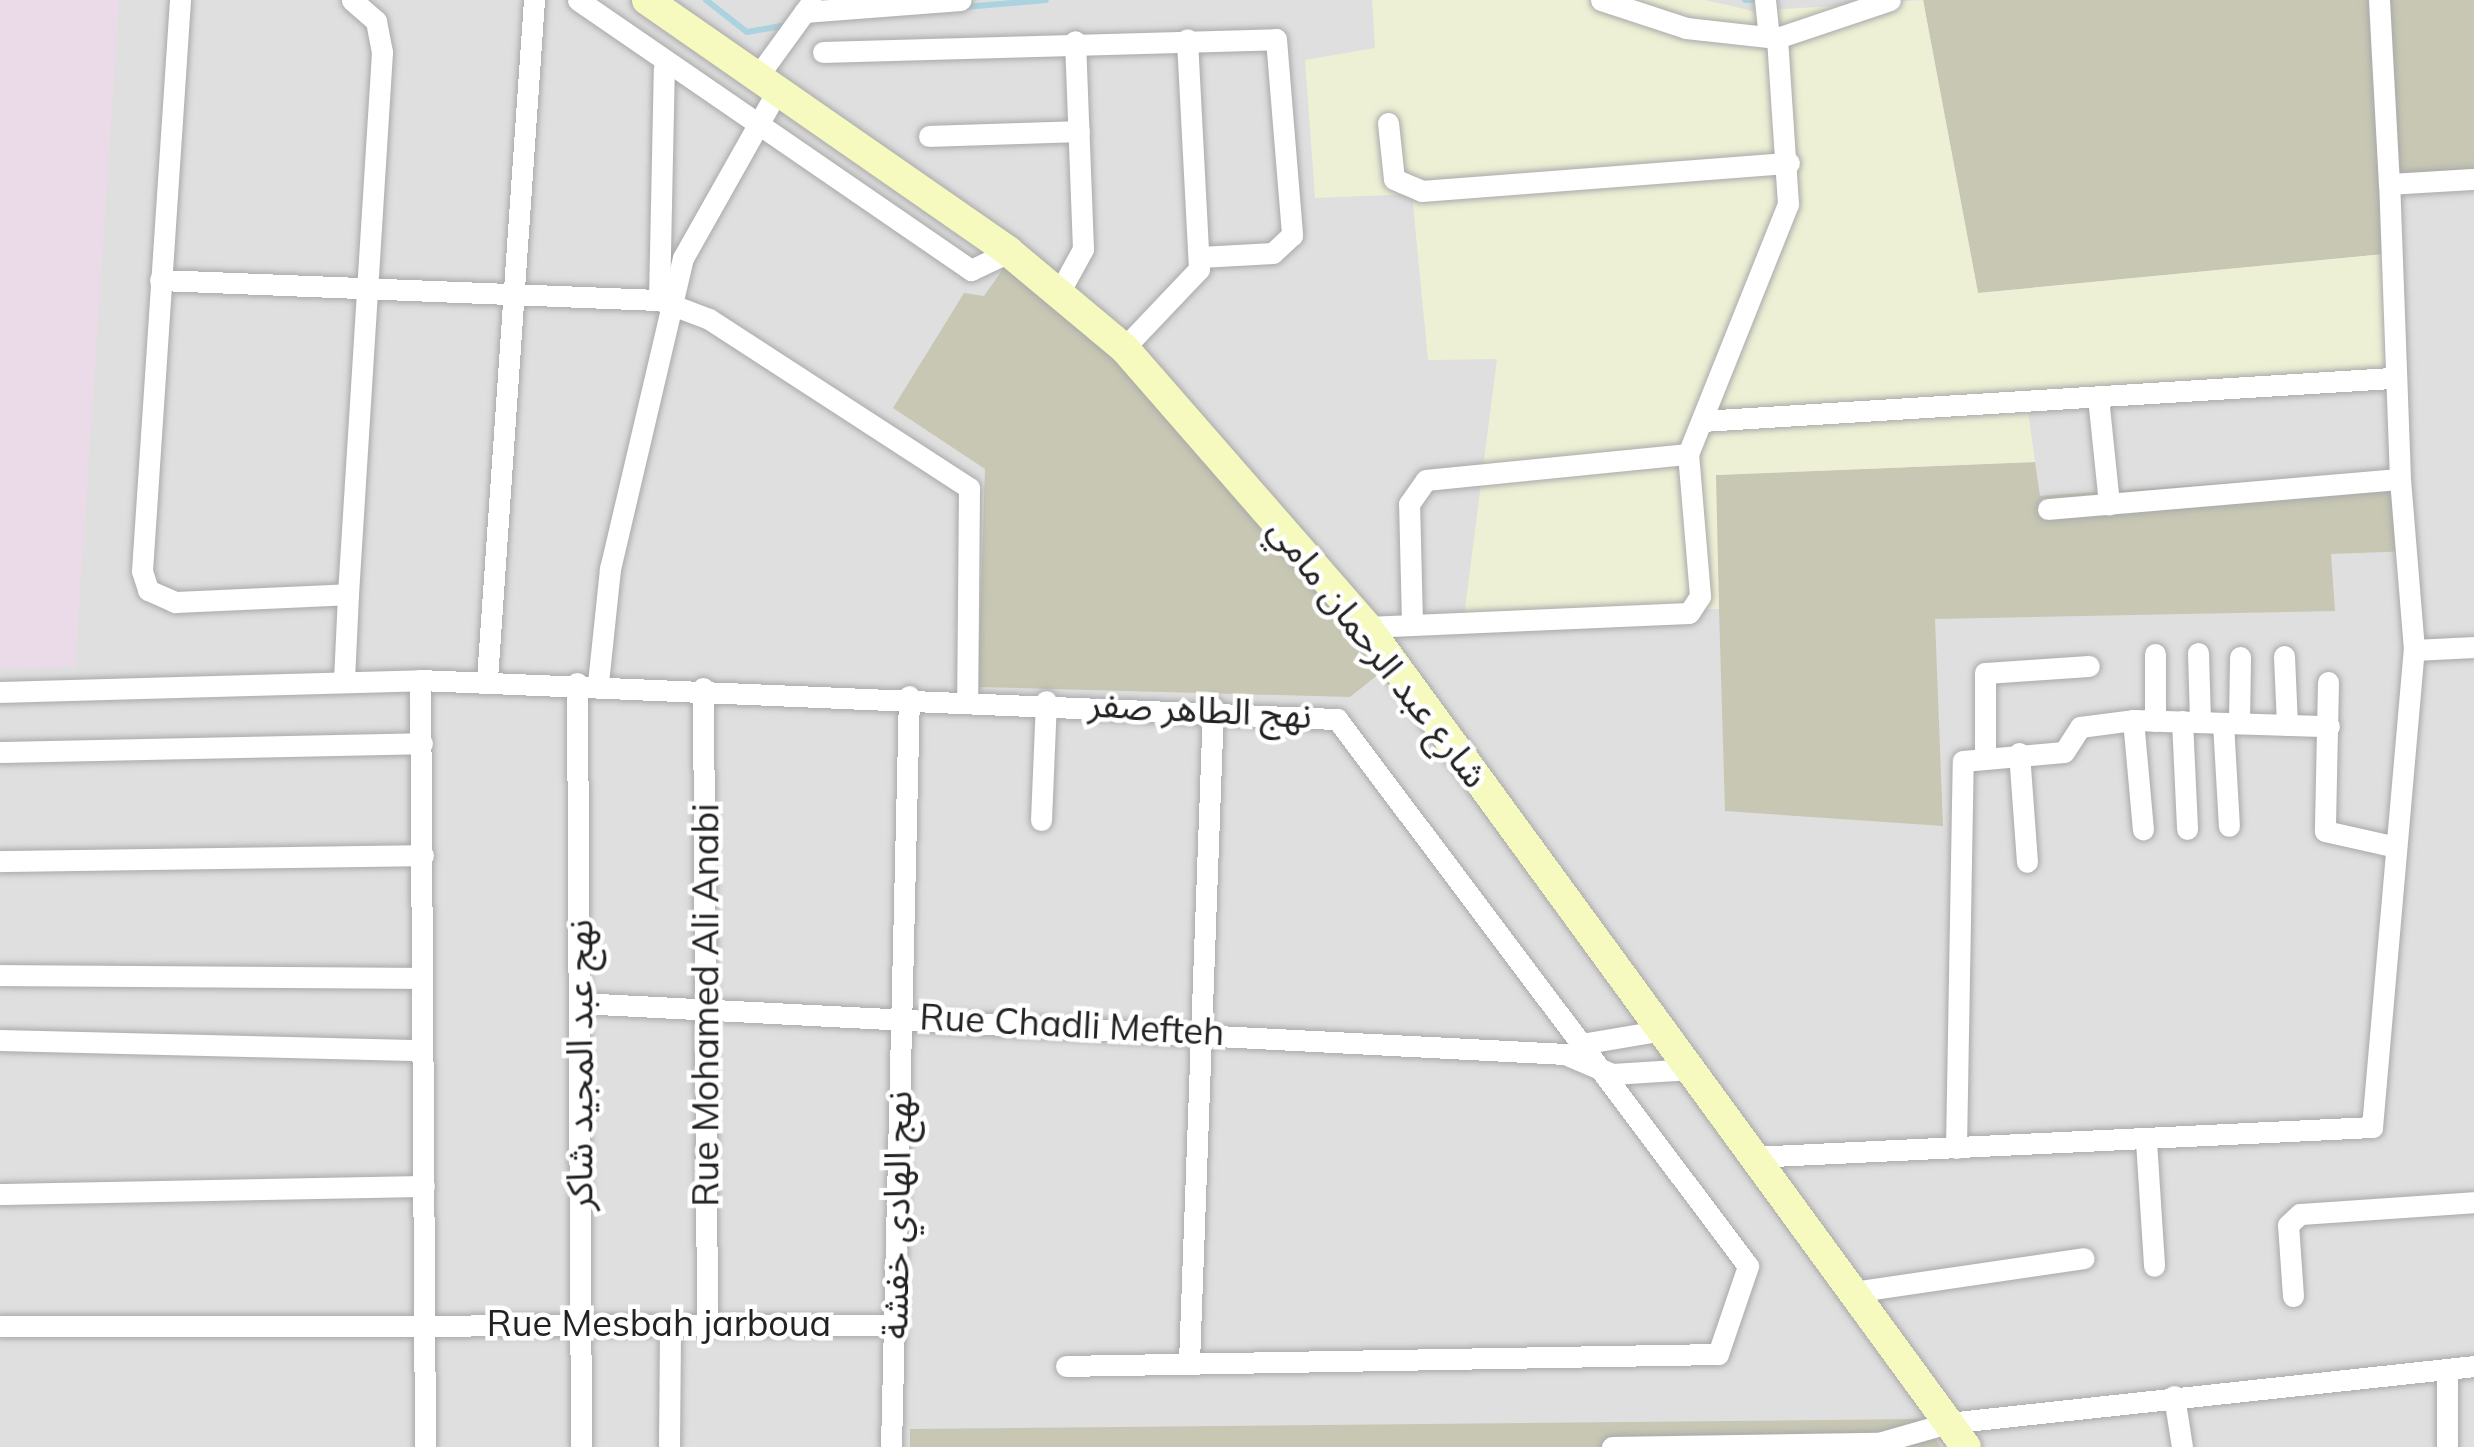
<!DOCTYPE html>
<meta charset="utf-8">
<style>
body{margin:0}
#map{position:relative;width:2474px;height:1447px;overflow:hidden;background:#f2efe9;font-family:Mulish,"Noto Sans Arabic",sans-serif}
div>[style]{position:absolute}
.residential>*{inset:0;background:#e0dfdf}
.industrial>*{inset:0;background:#ebdbe8}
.construction>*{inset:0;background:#c7c7b4}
.farmland>*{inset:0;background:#eef0d5}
.stream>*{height:6px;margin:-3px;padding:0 3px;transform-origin:3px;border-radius:3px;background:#aad3df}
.roads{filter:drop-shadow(0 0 3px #a9a9a9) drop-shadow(0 0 3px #a9a9a9)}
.street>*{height:21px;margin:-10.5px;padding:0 10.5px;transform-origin:10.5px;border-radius:10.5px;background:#fff}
.secondary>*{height:30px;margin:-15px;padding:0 15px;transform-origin:15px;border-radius:15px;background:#f7fabf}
span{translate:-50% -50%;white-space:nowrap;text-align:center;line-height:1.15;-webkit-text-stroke:9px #fff;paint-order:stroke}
.street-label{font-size:36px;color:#222}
</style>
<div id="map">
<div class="residential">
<i style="clip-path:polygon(0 0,2474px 0,2474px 1447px,0 1447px)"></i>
</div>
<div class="industrial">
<i style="clip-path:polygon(0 0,119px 0,75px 667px,0 667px)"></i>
</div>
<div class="construction">
<i style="clip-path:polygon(1923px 0,2474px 0,2474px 187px,2391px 193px,2395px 253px,1978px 293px)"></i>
<i style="clip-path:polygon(1010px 259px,1065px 299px,1390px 665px,1350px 697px,978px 687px,985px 469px,893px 408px,964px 293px,984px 296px)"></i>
<i style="clip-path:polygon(2035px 462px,2040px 496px,2409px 470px,2412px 551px,2331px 554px,2335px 611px,1935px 619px,1943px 826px,1725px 811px,1715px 475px)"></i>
<i style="clip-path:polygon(1920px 1419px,1941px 1447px,910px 1447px,910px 1429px)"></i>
</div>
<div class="farmland">
<i style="clip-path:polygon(1372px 0,1705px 0,1753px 11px,1923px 0,1978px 293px,2395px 253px,2398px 370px,2026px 397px,2035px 462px,1716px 475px,1719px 609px,1464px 617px,1497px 359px,1428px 360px,1412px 194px,1315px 198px,1305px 60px,1375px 48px)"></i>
</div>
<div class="stream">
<i style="left:706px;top:0;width:52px;rotate:38deg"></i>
<i style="left:747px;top:32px;width:39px;rotate:-10deg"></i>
<i style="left:1745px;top:0;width:16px"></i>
<i style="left:965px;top:7px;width:81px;rotate:-4.9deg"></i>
</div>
<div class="roads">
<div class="street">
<i style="left:180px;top:0;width:572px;rotate:93.81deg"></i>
<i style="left:142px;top:571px;width:20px;rotate:72deg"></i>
<i style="left:148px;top:590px;width:30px;rotate:24deg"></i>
<i style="left:175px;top:602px;width:173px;rotate:-2.6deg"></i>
<i style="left:348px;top:594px;width:543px;rotate:-86.41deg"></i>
<i style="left:382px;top:52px;width:32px;rotate:-101deg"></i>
<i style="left:376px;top:21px;width:32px;rotate:-139deg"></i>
<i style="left:578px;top:0;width:477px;rotate:34.5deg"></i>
<i style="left:971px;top:270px;width:42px;rotate:-25.3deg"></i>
<i style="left:1601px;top:0;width:89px;rotate:18.2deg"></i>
<i style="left:1686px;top:28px;width:92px;rotate:6.3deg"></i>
<i style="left:1765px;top:0;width:37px;rotate:84deg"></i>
<i style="left:2379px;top:0;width:184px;rotate:86.9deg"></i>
<i style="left:804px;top:12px;width:157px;rotate:-4.4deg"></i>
<i style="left:823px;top:52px;width:453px;rotate:-1.6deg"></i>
<i style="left:1276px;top:39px;width:197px;rotate:85.3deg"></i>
<i style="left:1292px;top:235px;width:26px;rotate:137deg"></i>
<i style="left:1273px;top:253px;width:73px;rotate:176.9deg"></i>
<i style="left:755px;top:80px;width:95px;rotate:-54deg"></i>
<i style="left:1388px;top:123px;width:56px;rotate:83.9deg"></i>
<i style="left:1394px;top:179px;width:30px;rotate:23deg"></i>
<i style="left:1422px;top:191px;width:368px;rotate:-4.4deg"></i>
<i style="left:929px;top:136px;width:150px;rotate:-1.9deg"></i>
<i style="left:160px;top:280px;width:499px;rotate:2.3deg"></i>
<i style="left:659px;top:300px;width:53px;rotate:20.8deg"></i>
<i style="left:709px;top:319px;width:310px;rotate:33deg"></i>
<i style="left:969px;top:488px;width:210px;rotate:90.5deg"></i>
<i style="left:1060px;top:291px;width:48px;rotate:-61.3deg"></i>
<i style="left:1083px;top:249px;width:208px;rotate:-92.2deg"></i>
<i style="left:659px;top:300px;width:232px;rotate:-88.8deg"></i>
<i style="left:1124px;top:348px;width:109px;rotate:-46.5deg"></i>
<i style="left:1199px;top:269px;width:230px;rotate:-93deg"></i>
<i style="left:2098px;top:397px;width:108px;rotate:84.1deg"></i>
<i style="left:1702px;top:421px;width:690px;rotate:-3.57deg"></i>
<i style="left:2400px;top:479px;width:295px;rotate:-92.1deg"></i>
<i style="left:2389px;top:184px;width:85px;rotate:-3.4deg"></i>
<i style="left:2048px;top:509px;width:353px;rotate:-4.9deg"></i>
<i style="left:2400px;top:479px;width:172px;rotate:85.3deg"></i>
<i style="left:1412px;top:623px;width:119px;rotate:-91.4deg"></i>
<i style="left:1409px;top:504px;width:29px;rotate:-55deg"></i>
<i style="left:1426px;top:480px;width:263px;rotate:-5.7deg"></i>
<i style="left:1367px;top:627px;width:322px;rotate:-2.5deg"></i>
<i style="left:1689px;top:613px;width:20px;rotate:-57deg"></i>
<i style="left:1700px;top:596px;width:143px;rotate:-94.8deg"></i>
<i style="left:1688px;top:454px;width:269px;rotate:-68.2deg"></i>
<i style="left:1788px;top:204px;width:166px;rotate:-93.8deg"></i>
<i style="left:1777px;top:38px;width:119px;rotate:-18.6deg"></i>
<i style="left:2198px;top:653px;width:69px;rotate:88.3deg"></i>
<i style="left:2155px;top:654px;width:67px;rotate:90deg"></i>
<i style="left:2284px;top:656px;width:69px;rotate:87.5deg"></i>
<i style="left:487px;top:679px;width:681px;rotate:-86.04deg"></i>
<i style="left:344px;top:680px;width:86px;rotate:-87.3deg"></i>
<i style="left:2328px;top:682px;width:149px;rotate:91.2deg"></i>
<i style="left:2325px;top:831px;width:73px;rotate:12.7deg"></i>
<i style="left:577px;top:683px;width:764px;rotate:89.7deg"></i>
<i style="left:598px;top:683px;width:115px;rotate:-84deg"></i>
<i style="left:610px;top:569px;width:319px;rotate:-76.8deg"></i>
<i style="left:683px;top:258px;width:189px;rotate:-60.6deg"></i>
<i style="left:703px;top:688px;width:635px;rotate:89.64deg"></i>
<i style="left:0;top:692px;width:420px;rotate:-1.6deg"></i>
<i style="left:2133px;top:720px;width:110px;rotate:84.8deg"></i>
<i style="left:2182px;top:721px;width:108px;rotate:87.3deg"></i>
<i style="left:2223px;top:723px;width:103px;rotate:86.7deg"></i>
<i style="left:2239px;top:723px;width:66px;rotate:-89.1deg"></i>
<i style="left:0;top:752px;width:422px;rotate:-1.2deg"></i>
<i style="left:2019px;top:753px;width:109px;rotate:85.8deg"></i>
<i style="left:1985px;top:756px;width:83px;rotate:-90deg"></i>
<i style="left:1985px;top:673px;width:104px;rotate:-3.9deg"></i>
<i style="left:1041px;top:820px;width:119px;rotate:-87.6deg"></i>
<i style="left:0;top:861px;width:423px;rotate:-0.8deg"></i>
<i style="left:0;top:975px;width:422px;rotate:0.4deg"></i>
<i style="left:579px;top:1003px;width:987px;rotate:2.96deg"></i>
<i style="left:1565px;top:1054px;width:51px;rotate:23.1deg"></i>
<i style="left:1612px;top:1074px;width:80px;rotate:-3.6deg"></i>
<i style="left:0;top:1040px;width:422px;rotate:1.4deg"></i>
<i style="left:1581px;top:1044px;width:84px;rotate:-9.6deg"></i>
<i style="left:2146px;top:1141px;width:125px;rotate:86.3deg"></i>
<i style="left:1956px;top:1148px;width:387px;rotate:-89deg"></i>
<i style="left:1963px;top:761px;width:101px;rotate:-5.1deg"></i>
<i style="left:2064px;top:752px;width:30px;rotate:-57deg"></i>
<i style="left:2080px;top:727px;width:53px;rotate:-7.5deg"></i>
<i style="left:2133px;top:720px;width:196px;rotate:1.8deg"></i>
<i style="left:1752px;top:1157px;width:621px;rotate:-2.77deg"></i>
<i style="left:2372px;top:1127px;width:479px;rotate:-85deg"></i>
<i style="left:2414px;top:650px;width:60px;rotate:-2.9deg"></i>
<i style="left:0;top:1194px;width:424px;rotate:-1.1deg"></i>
<i style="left:1852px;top:1292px;width:234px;rotate:-8.3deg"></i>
<i style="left:2293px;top:1296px;width:71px;rotate:-94deg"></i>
<i style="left:2288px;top:1225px;width:16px;rotate:-43deg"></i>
<i style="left:2300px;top:1214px;width:174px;rotate:-3.9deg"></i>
<i style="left:0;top:1326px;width:893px;rotate:-0.06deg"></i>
<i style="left:1189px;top:1362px;width:655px;rotate:-87.9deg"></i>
<i style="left:2174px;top:1396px;width:52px;rotate:81.1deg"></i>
<i style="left:425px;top:1447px;width:767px;rotate:-90.37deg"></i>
<i style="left:420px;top:680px;width:918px;rotate:2.44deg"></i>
<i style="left:1337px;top:719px;width:684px;rotate:53.08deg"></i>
<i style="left:1748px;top:1266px;width:93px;rotate:108.8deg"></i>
<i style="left:1718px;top:1354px;width:652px;rotate:178.95deg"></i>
<i style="left:669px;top:1447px;width:123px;rotate:-89.5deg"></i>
<i style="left:891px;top:1447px;width:751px;rotate:-88.63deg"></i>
<i style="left:1612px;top:1447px;width:266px;rotate:-0.9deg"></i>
<i style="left:1878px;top:1443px;width:73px;rotate:-15.9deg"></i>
<i style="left:1948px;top:1423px;width:529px;rotate:-6.18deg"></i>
<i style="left:2447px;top:1447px;width:78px;rotate:-90deg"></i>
</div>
<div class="secondary">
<i style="left:647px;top:0;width:441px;rotate:34.8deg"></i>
<i style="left:1009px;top:252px;width:150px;rotate:39.9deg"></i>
<i style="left:1124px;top:348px;width:370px;rotate:48.9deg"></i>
<i style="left:1367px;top:627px;width:1015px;rotate:53.85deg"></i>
</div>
</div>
<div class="street-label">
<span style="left:1379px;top:652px;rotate:52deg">شارع عبد الرحمان مامي</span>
<span style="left:1200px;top:709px;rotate:3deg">نهج الطاهر صفر</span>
<span style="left:705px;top:1005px;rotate:-90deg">Rue Mohamed Ali Anabi</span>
<span style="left:1072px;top:1024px;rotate:3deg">Rue Chadli Mefteh</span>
<span style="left:579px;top:1065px;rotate:-90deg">نهج عبد المجيد شاكر</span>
<span style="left:896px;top:1215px;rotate:-89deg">نهج الهادي خفشة</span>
<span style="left:659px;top:1323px">Rue Mesbah jarboua</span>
</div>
</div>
